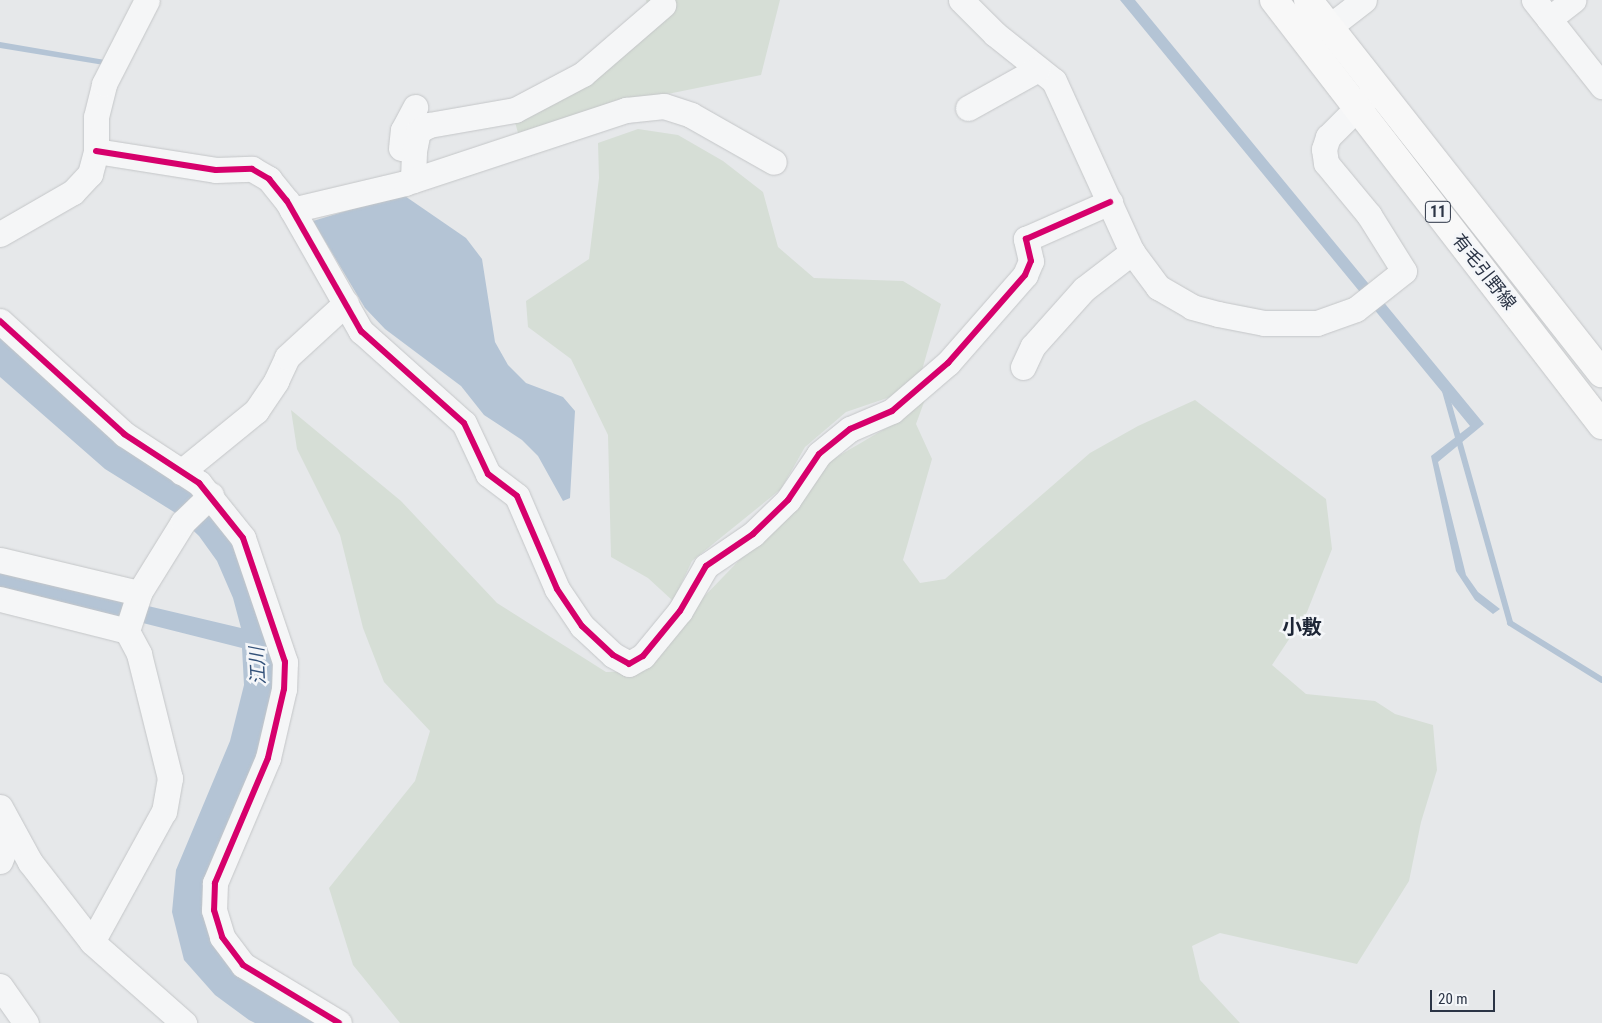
<!DOCTYPE html>
<meta charset="utf-8">
<style>
body{margin:0}
#map{position:relative;width:1602px;height:1023px;overflow:hidden;background:#e6e8ea;font-family:"Roboto Condensed","Noto Sans JP",sans-serif}
div>[style]{position:absolute}
.green>*{inset:0;background:#d6ded6}
.water>*{inset:0;background:#b4c4d5}
.stream>*{height:6px;margin:-3px;padding:0 3px;transform-origin:3px;border-radius:3px;background:#b4c4d5}
.roads{filter:drop-shadow(0 0 1px #c4c6c8) drop-shadow(0 0 1px #c4c6c8)}
.minor>*{height:25px;margin:-12.5px;padding:0 12.5px;transform-origin:12.5px;border-radius:12.5px;background:#f5f6f7}
.primary>*{height:28px;margin:-14px;padding:0 14px;transform-origin:14px;border-radius:14px;background:#f8f8f8}
.cycleway>*{height:6px;margin:-3px;padding:0 3px;transform-origin:3px;border-radius:3px;background:#d6006c}
span{translate:-50% -50%;white-space:nowrap;text-align:center;line-height:1.15;-webkit-text-stroke:5px #f4f6f9;paint-order:stroke}
.shield-label span{padding:1px 4px;background:#f4f6f9;border:1px solid;border-radius:4px;-webkit-text-stroke-width:0}
.shield-label{font-size:16px;color:#2b3445;font-weight:700}
.street-label{font-size:18px;color:#2b3445}
.water-label{font-size:19px;color:#34527a;font-style:italic}
.quarter-label{font-size:20px;color:#1d2536;font-weight:700}
.scale{position:absolute;left:1430px;top:990px;width:65px;height:22px;box-sizing:border-box;border:2px solid #2b3445;border-top:0;padding-left:6px;font-size:15px;line-height:18px;white-space:nowrap;color:#2b3445;-webkit-text-stroke:4px #f4f6f9;paint-order:stroke}
</style>
<div id="map">
<div class="green">
<i style="clip-path:polygon(646px 0,780px 0,761px 75px,589px 110px,518px 133px,515px 122px,653px 26px)"></i>
<i style="clip-path:polygon(638px 129px,678px 135px,723px 161px,763px 192px,778px 247px,814px 278px,903px 281px,941px 304px,920px 377px,893px 396px,846px 412px,805px 447px,781px 489px,692px 561px,673px 601px,648px 578px,611px 557px,608px 435px,571px 359px,528px 327px,526px 301px,589px 259px,599px 178px,598px 143px)"></i>
<i style="clip-path:polygon(927px 394px,916px 424px,932px 459px,903px 560px,920px 583px,945px 579px,1090px 453px,1138px 426px,1195px 400px,1326px 499px,1332px 549px,1307px 612px,1272px 665px,1306px 694px,1375px 701px,1395px 714px,1433px 725px,1437px 770px,1421px 822px,1409px 881px,1357px 964px,1220px 933px,1192px 946px,1200px 980px,1240px 1023px,400px 1023px,353px 965px,329px 888px,415px 781px,430px 731px,384px 682px,363px 628px,340px 535px,297px 449px,291px 410px,401px 501px,497px 603px,606px 672px,645px 671px,696px 605px,751px 548px,797px 509px,830px 461px,893px 424px)"></i>
</div>
<div class="water">
<i style="clip-path:polygon(1120px 0,1135px 0,1484px 424px,1438px 462px,1466px 575px,1478px 592px,1500px 609px,1493px 614px,1475px 600px,1456px 571px,1431px 456px,1470px 426px)"></i>
<i style="clip-path:polygon(0 42px,105px 60px,104px 65px,0 48px)"></i>
<i style="clip-path:polygon(402px 194px,466px 238px,482px 259px,495px 342px,508px 365px,526px 383px,563px 397px,575px 411px,570px 498px,563px 501px,538px 456px,522px 440px,484px 415px,461px 386px,385px 329px,365px 308px,313px 221px)"></i>
<i style="clip-path:polygon(0 330px,195px 488px,242px 553px,277px 666px,263px 749px,227px 835px,216px 941px,326px 1023px,255px 1023px,249px 1020px,215px 995px,184px 960px,172px 912px,176px 870px,230px 741px,244px 685px,242px 648px,0 587px,0 571px,241px 628px,233px 598px,217px 561px,199px 536px,174px 512px,105px 469px,0 377px)"></i>
</div>
<div class="stream">
<i style="left:1445px;top:391px;width:241px;rotate:74.3deg"></i>
<i style="left:1510px;top:623px;width:108px;rotate:31.8deg"></i>
</div>
<div class="roads">
<div class="minor">
<i style="left:961px;top:0;width:48px;rotate:45deg"></i>
<i style="left:995px;top:34px;width:75px;rotate:38.5deg"></i>
<i style="left:1054px;top:81px;width:188px;rotate:65.5deg"></i>
<i style="left:1132px;top:252px;width:44px;rotate:53.4deg"></i>
<i style="left:1158px;top:287px;width:39px;rotate:30deg"></i>
<i style="left:1192px;top:307px;width:27px;rotate:15deg"></i>
<i style="left:1218px;top:314px;width:47px;rotate:11.1deg"></i>
<i style="left:1264px;top:323px;width:53px"></i>
<i style="left:1317px;top:323px;width:41px;rotate:-19.7deg"></i>
<i style="left:1356px;top:309px;width:61px;rotate:-38.4deg"></i>
<i style="left:1404px;top:271px;width:66px;rotate:-122deg"></i>
<i style="left:1369px;top:215px;width:67px;rotate:-129.6deg"></i>
<i style="left:1326px;top:163px;width:14px;rotate:-98deg"></i>
<i style="left:1324px;top:149px;width:13px;rotate:-72deg"></i>
<i style="left:1328px;top:137px;width:61px;rotate:-45deg"></i>
<i style="left:1534px;top:0;width:110px;rotate:51.7deg"></i>
<i style="left:1549px;top:19px;width:31px;rotate:-38deg"></i>
<i style="left:1329px;top:27px;width:44px;rotate:-37.6deg"></i>
<i style="left:968px;top:108px;width:80px;rotate:-29.1deg"></i>
<i style="left:401px;top:148px;width:18px;rotate:-84deg"></i>
<i style="left:403px;top:130px;width:26px;rotate:-62deg"></i>
<i style="left:96px;top:151px;width:121px;rotate:9deg"></i>
<i style="left:216px;top:170px;width:36px;rotate:-2deg"></i>
<i style="left:252px;top:169px;width:20px;rotate:30deg"></i>
<i style="left:269px;top:179px;width:28px;rotate:51deg"></i>
<i style="left:287px;top:201px;width:150px;rotate:60.4deg"></i>
<i style="left:361px;top:331px;width:138px;rotate:41.8deg"></i>
<i style="left:464px;top:423px;width:56px;rotate:64.8deg"></i>
<i style="left:488px;top:474px;width:36px;rotate:37deg"></i>
<i style="left:517px;top:496px;width:101px;rotate:66.7deg"></i>
<i style="left:557px;top:589px;width:45px;rotate:56deg"></i>
<i style="left:582px;top:626px;width:42px;rotate:43.1deg"></i>
<i style="left:613px;top:655px;width:18px;rotate:29deg"></i>
<i style="left:629px;top:664px;width:16px;rotate:-30deg"></i>
<i style="left:643px;top:656px;width:58px;rotate:-50.6deg"></i>
<i style="left:680px;top:611px;width:52px;rotate:-60deg"></i>
<i style="left:706px;top:566px;width:57px;rotate:-34.2deg"></i>
<i style="left:753px;top:534px;width:49px;rotate:-44.2deg"></i>
<i style="left:788px;top:500px;width:55px;rotate:-56deg"></i>
<i style="left:819px;top:454px;width:40px;rotate:-39deg"></i>
<i style="left:850px;top:429px;width:46px;rotate:-23.2deg"></i>
<i style="left:892px;top:411px;width:74px;rotate:-40.6deg"></i>
<i style="left:948px;top:363px;width:117px;rotate:-48.8deg"></i>
<i style="left:1025px;top:275px;width:15px;rotate:-67deg"></i>
<i style="left:1031px;top:261px;width:23px;rotate:-103deg"></i>
<i style="left:1026px;top:239px;width:92px;rotate:-23.8deg"></i>
<i style="left:413px;top:180px;width:29px;rotate:-88deg"></i>
<i style="left:414px;top:151px;width:20px;rotate:-79deg"></i>
<i style="left:418px;top:131px;width:13px;rotate:-29deg"></i>
<i style="left:429px;top:125px;width:87px;rotate:-9.9deg"></i>
<i style="left:515px;top:110px;width:77px;rotate:-27.9deg"></i>
<i style="left:583px;top:74px;width:106px;rotate:-40.8deg"></i>
<i style="left:292px;top:210px;width:116px;rotate:-13.4deg"></i>
<i style="left:405px;top:183px;width:233px;rotate:-18.3deg"></i>
<i style="left:626px;top:110px;width:38px;rotate:-6deg"></i>
<i style="left:664px;top:106px;width:28px;rotate:18deg"></i>
<i style="left:691px;top:115px;width:95px;rotate:29.5deg"></i>
<i style="left:0;top:234px;width:84px;rotate:-29.9deg"></i>
<i style="left:73px;top:192px;width:25px;rotate:-47deg"></i>
<i style="left:90px;top:174px;width:24px;rotate:-75deg"></i>
<i style="left:96px;top:151px;width:34px;rotate:-90deg"></i>
<i style="left:96px;top:117px;width:34px;rotate:-76deg"></i>
<i style="left:104px;top:84px;width:94px;rotate:-62.9deg"></i>
<i style="left:0;top:321px;width:168px;rotate:42.3deg"></i>
<i style="left:124px;top:434px;width:90px;rotate:33.2deg"></i>
<i style="left:199px;top:483px;width:70px;rotate:51.3deg"></i>
<i style="left:243px;top:538px;width:131px;rotate:71.3deg"></i>
<i style="left:285px;top:662px;width:27px;rotate:92deg"></i>
<i style="left:284px;top:689px;width:71px;rotate:103.1deg"></i>
<i style="left:268px;top:758px;width:136px;rotate:113deg"></i>
<i style="left:215px;top:883px;width:27px;rotate:92deg"></i>
<i style="left:214px;top:910px;width:28px;rotate:73deg"></i>
<i style="left:222px;top:937px;width:35px;rotate:53deg"></i>
<i style="left:243px;top:965px;width:112px;rotate:31.1deg"></i>
<i style="left:1023px;top:367px;width:23px;rotate:-65deg"></i>
<i style="left:1033px;top:346px;width:76px;rotate:-48.2deg"></i>
<i style="left:1084px;top:289px;width:61px;rotate:-37.6deg"></i>
<i style="left:181px;top:472px;width:97px;rotate:-39.1deg"></i>
<i style="left:256px;top:411px;width:36px;rotate:-56deg"></i>
<i style="left:276px;top:381px;width:26px;rotate:-65deg"></i>
<i style="left:287px;top:357px;width:80px;rotate:-42.5deg"></i>
<i style="left:0;top:560px;width:143px;rotate:13.4deg"></i>
<i style="left:0;top:599px;width:131px;rotate:14.1deg"></i>
<i style="left:127px;top:631px;width:26px;rotate:62deg"></i>
<i style="left:139px;top:654px;width:128px;rotate:76deg"></i>
<i style="left:170px;top:778px;width:34px;rotate:100deg"></i>
<i style="left:164px;top:811px;width:149px;rotate:118.8deg"></i>
<i style="left:127px;top:631px;width:40px;rotate:-72deg"></i>
<i style="left:139px;top:593px;width:84px;rotate:-58.2deg"></i>
<i style="left:183px;top:522px;width:39px;rotate:-44deg"></i>
<i style="left:0;top:807px;width:63px;rotate:61.4deg"></i>
<i style="left:30px;top:862px;width:101px;rotate:52.2deg"></i>
<i style="left:92px;top:942px;width:123px;rotate:41.4deg"></i>
<i style="left:0;top:861px;width:31px;rotate:-69deg"></i>
<i style="left:0;top:986px;width:45px;rotate:54.9deg"></i>
</div>
<div class="primary">
<i style="left:1274px;top:0;width:537px;rotate:52.34deg"></i>
<i style="left:1308px;top:0;width:475px;rotate:51.8deg"></i>
</div>
</div>
<div class="cycleway">
<i style="left:96px;top:151px;width:121px;rotate:9deg"></i>
<i style="left:216px;top:170px;width:36px;rotate:-2deg"></i>
<i style="left:252px;top:169px;width:20px;rotate:30deg"></i>
<i style="left:269px;top:179px;width:28px;rotate:51deg"></i>
<i style="left:287px;top:201px;width:150px;rotate:60.4deg"></i>
<i style="left:361px;top:331px;width:138px;rotate:41.8deg"></i>
<i style="left:464px;top:423px;width:56px;rotate:64.8deg"></i>
<i style="left:488px;top:474px;width:36px;rotate:37deg"></i>
<i style="left:517px;top:496px;width:101px;rotate:66.7deg"></i>
<i style="left:557px;top:589px;width:45px;rotate:56deg"></i>
<i style="left:582px;top:626px;width:42px;rotate:43.1deg"></i>
<i style="left:613px;top:655px;width:18px;rotate:29deg"></i>
<i style="left:629px;top:664px;width:16px;rotate:-30deg"></i>
<i style="left:643px;top:656px;width:58px;rotate:-50.6deg"></i>
<i style="left:680px;top:611px;width:52px;rotate:-60deg"></i>
<i style="left:706px;top:566px;width:57px;rotate:-34.2deg"></i>
<i style="left:753px;top:534px;width:49px;rotate:-44.2deg"></i>
<i style="left:788px;top:500px;width:55px;rotate:-56deg"></i>
<i style="left:819px;top:454px;width:40px;rotate:-39deg"></i>
<i style="left:850px;top:429px;width:46px;rotate:-23.2deg"></i>
<i style="left:892px;top:411px;width:74px;rotate:-40.6deg"></i>
<i style="left:948px;top:363px;width:117px;rotate:-48.8deg"></i>
<i style="left:1025px;top:275px;width:15px;rotate:-67deg"></i>
<i style="left:1031px;top:261px;width:23px;rotate:-103deg"></i>
<i style="left:1026px;top:239px;width:92px;rotate:-23.8deg"></i>
<i style="left:0;top:321px;width:168px;rotate:42.3deg"></i>
<i style="left:124px;top:434px;width:90px;rotate:33.2deg"></i>
<i style="left:199px;top:483px;width:70px;rotate:51.3deg"></i>
<i style="left:243px;top:538px;width:131px;rotate:71.3deg"></i>
<i style="left:285px;top:662px;width:27px;rotate:92deg"></i>
<i style="left:284px;top:689px;width:71px;rotate:103.1deg"></i>
<i style="left:268px;top:758px;width:136px;rotate:113deg"></i>
<i style="left:215px;top:883px;width:27px;rotate:92deg"></i>
<i style="left:214px;top:910px;width:28px;rotate:73deg"></i>
<i style="left:222px;top:937px;width:35px;rotate:53deg"></i>
<i style="left:243px;top:965px;width:112px;rotate:31.1deg"></i>
</div>
<div class="shield-label">
<span style="left:1438px;top:212px">11</span>
</div>
<div class="street-label">
<span style="left:1484px;top:272px;rotate:52deg">有毛引野線</span>
</div>
<div class="water-label">
<span style="left:258px;top:666px;rotate:-93deg">江川</span>
</div>
<div class="quarter-label">
<span style="left:1302px;top:627px">小敷</span>
</div>
<div class="scale">20 m</div>
</div>
